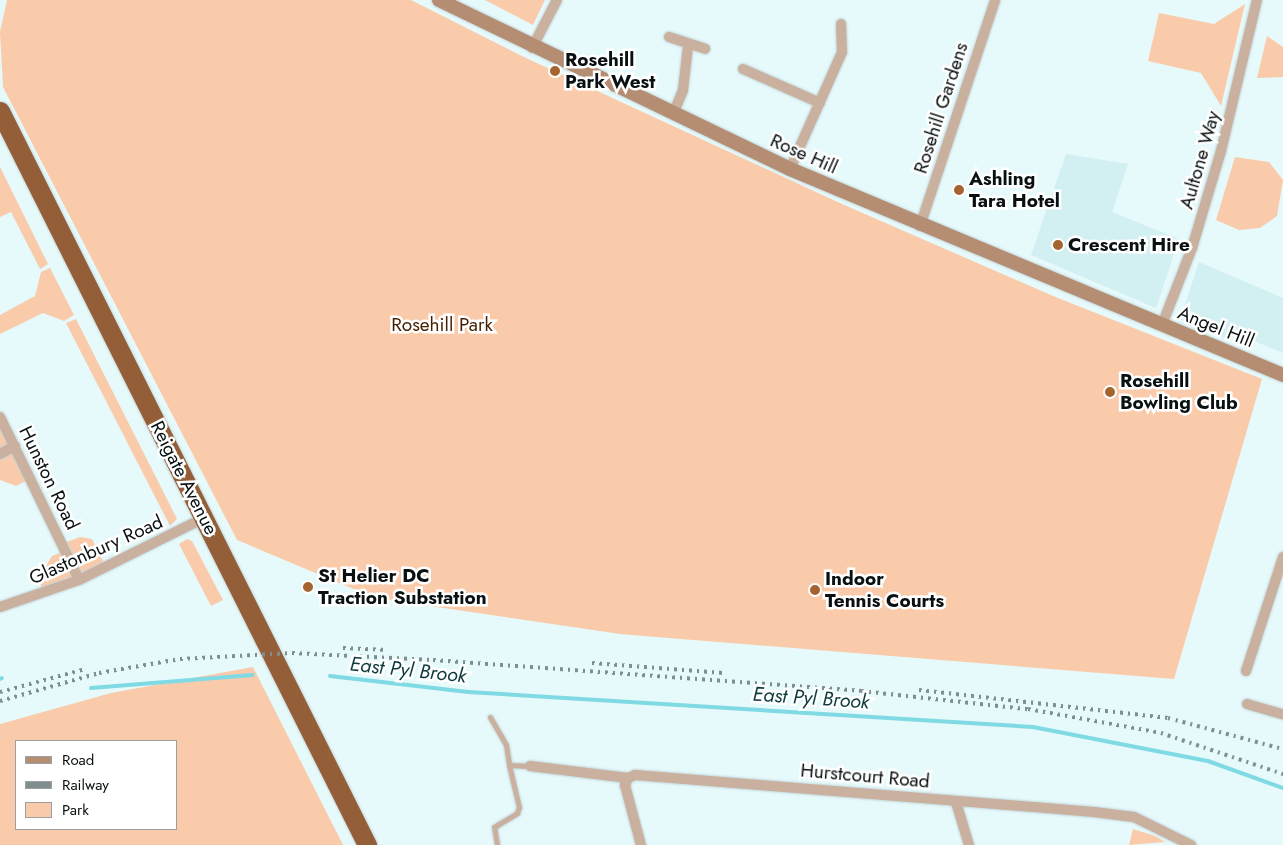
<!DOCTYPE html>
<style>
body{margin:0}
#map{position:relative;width:1283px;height:845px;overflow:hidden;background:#e6f9fb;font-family:Jost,sans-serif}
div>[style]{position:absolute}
.built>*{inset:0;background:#d2eff2}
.green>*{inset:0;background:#facbab}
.stream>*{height:4px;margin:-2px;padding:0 2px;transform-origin:2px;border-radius:2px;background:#7fdae3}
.roads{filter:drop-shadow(0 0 1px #c3d4d6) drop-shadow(0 0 1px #c3d4d6)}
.lane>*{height:5px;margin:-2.5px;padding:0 2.5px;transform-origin:2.5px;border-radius:2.5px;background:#cab09e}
.street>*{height:10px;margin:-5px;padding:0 5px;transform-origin:5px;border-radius:5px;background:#cab09e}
.secondary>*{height:14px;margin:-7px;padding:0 7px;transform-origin:7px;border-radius:7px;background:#b48d73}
.highway>*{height:19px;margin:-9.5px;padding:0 9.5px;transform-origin:9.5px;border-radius:9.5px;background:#945f38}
.rail>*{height:4px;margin-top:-2px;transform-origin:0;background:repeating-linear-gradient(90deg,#818e90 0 2.5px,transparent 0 7.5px)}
.dots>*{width:14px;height:14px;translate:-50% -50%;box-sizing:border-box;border:2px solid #fff;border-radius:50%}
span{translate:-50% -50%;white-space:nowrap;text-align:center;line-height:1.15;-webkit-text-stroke:5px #fff;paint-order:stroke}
.poi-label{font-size:19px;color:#091011;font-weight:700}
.left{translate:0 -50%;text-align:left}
.street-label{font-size:19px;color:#091011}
.park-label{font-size:19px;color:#441f00}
.water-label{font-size:20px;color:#0e3b3f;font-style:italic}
.legend{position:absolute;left:15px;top:740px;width:162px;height:90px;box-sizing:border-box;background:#fff;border:1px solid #9d9fa0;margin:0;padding:6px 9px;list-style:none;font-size:15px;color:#091011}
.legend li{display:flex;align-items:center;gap:10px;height:25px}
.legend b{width:25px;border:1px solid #9d9fa0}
</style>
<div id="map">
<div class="built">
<i style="clip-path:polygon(1066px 154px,1128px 164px,1112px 212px,1179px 239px,1156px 308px,1031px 255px)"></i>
<i style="clip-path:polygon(1199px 262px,1283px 298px,1283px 353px,1228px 330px,1224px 338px,1180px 319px)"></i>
</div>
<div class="green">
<i style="clip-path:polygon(7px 0,411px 0,526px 58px,842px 204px,1053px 296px,1262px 379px,1174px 679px,620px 634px,375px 598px,237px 540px,3px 87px,0 32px)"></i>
<i style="clip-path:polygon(485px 0,545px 0,533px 25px)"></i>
<i style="clip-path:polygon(1245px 4px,1221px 106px,1201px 73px,1148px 61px,1159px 13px,1214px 24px)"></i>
<i style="clip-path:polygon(1267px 36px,1283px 47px,1283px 77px,1257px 78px)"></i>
<i style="clip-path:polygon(1235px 157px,1269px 162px,1283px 180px,1277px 216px,1260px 228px,1239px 230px,1216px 220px)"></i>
<i style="clip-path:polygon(0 167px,48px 264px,40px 269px,11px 212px,0 217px)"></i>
<i style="clip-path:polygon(50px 268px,74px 315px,64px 321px,43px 313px,0 334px,0 315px,35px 296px,41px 272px)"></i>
<i style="clip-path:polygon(76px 319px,177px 519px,170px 526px,66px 323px)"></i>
<i style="clip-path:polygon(0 421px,29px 479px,16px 486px,0 480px)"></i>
<i style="clip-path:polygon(80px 537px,92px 539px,105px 565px,43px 593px,39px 578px,52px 556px,67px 550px,64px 543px)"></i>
<i style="clip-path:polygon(187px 539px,192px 541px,223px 600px,211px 606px,179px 544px)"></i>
<i style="clip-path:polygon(evenodd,253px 667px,343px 845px,0 845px,0 724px,111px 693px,253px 667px,16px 741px,176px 741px,176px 829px,16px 829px,16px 741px)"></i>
<i style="clip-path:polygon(1133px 829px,1155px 836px,1165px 842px,1129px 845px)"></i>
</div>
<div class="stream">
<i style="left:330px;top:676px;width:139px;rotate:6.6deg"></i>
<i style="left:468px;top:692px;width:566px;rotate:3.54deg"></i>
<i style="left:1033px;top:727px;width:178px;rotate:11deg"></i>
<i style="left:1208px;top:761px;width:80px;rotate:19.8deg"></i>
<i style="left:0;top:679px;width:2px;rotate:-27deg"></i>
<i style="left:91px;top:688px;width:162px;rotate:-4.6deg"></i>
</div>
<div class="roads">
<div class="lane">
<i style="left:490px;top:717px;width:32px;rotate:60deg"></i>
<i style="left:506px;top:745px;width:20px;rotate:81deg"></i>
<i style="left:497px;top:845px;width:18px;rotate:-99deg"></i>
<i style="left:494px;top:827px;width:27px;rotate:-31deg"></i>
<i style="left:517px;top:813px;width:6px;rotate:-72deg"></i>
<i style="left:519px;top:807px;width:43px;rotate:-103.4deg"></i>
<i style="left:509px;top:765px;width:21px;rotate:3deg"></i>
</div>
<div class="street">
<i style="left:669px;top:37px;width:38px;rotate:18deg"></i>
<i style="left:532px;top:48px;width:54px;rotate:-62.5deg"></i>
<i style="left:743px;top:69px;width:84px;rotate:23.8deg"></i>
<i style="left:673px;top:114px;width:26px;rotate:-67deg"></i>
<i style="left:683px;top:90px;width:44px;rotate:-83.5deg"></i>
<i style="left:790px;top:169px;width:128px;rotate:-66deg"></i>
<i style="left:842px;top:52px;width:28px;rotate:-92deg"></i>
<i style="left:920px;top:226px;width:238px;rotate:-71.6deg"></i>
<i style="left:1162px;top:325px;width:83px;rotate:-68.7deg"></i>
<i style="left:1192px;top:248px;width:101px;rotate:-73.4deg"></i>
<i style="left:1221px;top:151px;width:155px;rotate:-76.6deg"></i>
<i style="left:0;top:417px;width:181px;rotate:64.1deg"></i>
<i style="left:0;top:454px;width:17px;rotate:-28deg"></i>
<i style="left:0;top:607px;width:83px;rotate:-18.9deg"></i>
<i style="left:79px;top:580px;width:140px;rotate:-26.4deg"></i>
<i style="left:1246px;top:671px;width:120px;rotate:-72deg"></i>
<i style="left:1247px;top:704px;width:37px;rotate:16deg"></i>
<i style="left:530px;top:766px;width:99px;rotate:7deg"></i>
<i style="left:628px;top:778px;width:8px;rotate:-23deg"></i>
<i style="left:635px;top:775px;width:460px;rotate:4.6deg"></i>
<i style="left:1094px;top:812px;width:40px;rotate:7.1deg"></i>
<i style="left:1134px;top:817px;width:64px;rotate:26.2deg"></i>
<i style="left:628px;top:778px;width:8px;rotate:113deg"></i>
<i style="left:625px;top:785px;width:62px;rotate:75.1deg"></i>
<i style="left:956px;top:802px;width:45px;rotate:73.2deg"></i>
</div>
<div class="secondary">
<i style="left:439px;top:0;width:390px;rotate:25.7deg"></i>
<i style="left:790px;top:169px;width:534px;rotate:22.68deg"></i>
</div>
<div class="highway">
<i style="left:0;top:111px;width:821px;rotate:63.43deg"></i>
</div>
</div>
<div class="rail">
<i style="left:343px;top:648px;width:45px;rotate:2.5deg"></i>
<i style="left:592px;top:663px;width:132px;rotate:4.3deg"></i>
<i style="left:919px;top:690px;width:251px;rotate:6.4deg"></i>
<i style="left:1168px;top:718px;width:119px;rotate:15.1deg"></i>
<i style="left:0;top:692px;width:88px;rotate:-15.1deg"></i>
<i style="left:0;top:701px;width:103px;rotate:-15.8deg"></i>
<i style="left:99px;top:673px;width:82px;rotate:-9.8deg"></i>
<i style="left:180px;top:659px;width:112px;rotate:-3.1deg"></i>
<i style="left:292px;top:653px;width:141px;rotate:2.8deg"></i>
<i style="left:433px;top:660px;width:429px;rotate:4.1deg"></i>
<i style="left:861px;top:691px;width:168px;rotate:6.2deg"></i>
<i style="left:1028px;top:709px;width:135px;rotate:10.2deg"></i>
<i style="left:1161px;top:733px;width:129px;rotate:18.6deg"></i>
</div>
<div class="dots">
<i style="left:555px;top:71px;background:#a56330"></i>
<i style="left:959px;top:190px;background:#a56330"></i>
<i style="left:1058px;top:245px;background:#a56330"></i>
<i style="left:1110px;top:392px;background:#a56330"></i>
<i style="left:308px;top:587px;background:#a56330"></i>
<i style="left:815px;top:590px;background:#a56330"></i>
</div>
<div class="poi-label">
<span class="left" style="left:565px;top:71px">Rosehill<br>Park West</span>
<span class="left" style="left:969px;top:190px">Ashling<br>Tara Hotel</span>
<span class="left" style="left:1068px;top:245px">Crescent Hire</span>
<span class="left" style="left:1120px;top:392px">Rosehill<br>Bowling Club</span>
<span class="left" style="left:318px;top:587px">St Helier DC<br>Traction Substation</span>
<span class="left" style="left:825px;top:590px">Indoor<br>Tennis Courts</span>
</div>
<div class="street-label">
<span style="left:941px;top:108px;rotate:-72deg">Rosehill Gardens</span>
<span style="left:804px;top:154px;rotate:24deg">Rose Hill</span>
<span style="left:1200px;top:160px;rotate:-74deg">Aultone Way</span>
<span style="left:1216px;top:327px;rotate:22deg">Angel Hill</span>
<span style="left:49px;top:478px;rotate:64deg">Hunston Road</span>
<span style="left:184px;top:478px;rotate:63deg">Reigate Avenue</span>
<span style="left:96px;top:550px;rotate:-24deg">Glastonbury Road</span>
<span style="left:865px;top:776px;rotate:5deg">Hurstcourt Road</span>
</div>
<div class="park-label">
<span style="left:442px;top:325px">Rosehill Park</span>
</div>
<div class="water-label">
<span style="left:408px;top:670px;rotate:6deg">East Pyl Brook</span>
<span style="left:811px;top:698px;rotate:4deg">East Pyl Brook</span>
</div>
<ul class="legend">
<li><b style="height:6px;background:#b48d73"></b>Road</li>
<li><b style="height:6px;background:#818e90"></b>Railway</li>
<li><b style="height:14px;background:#facbab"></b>Park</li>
</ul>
</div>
